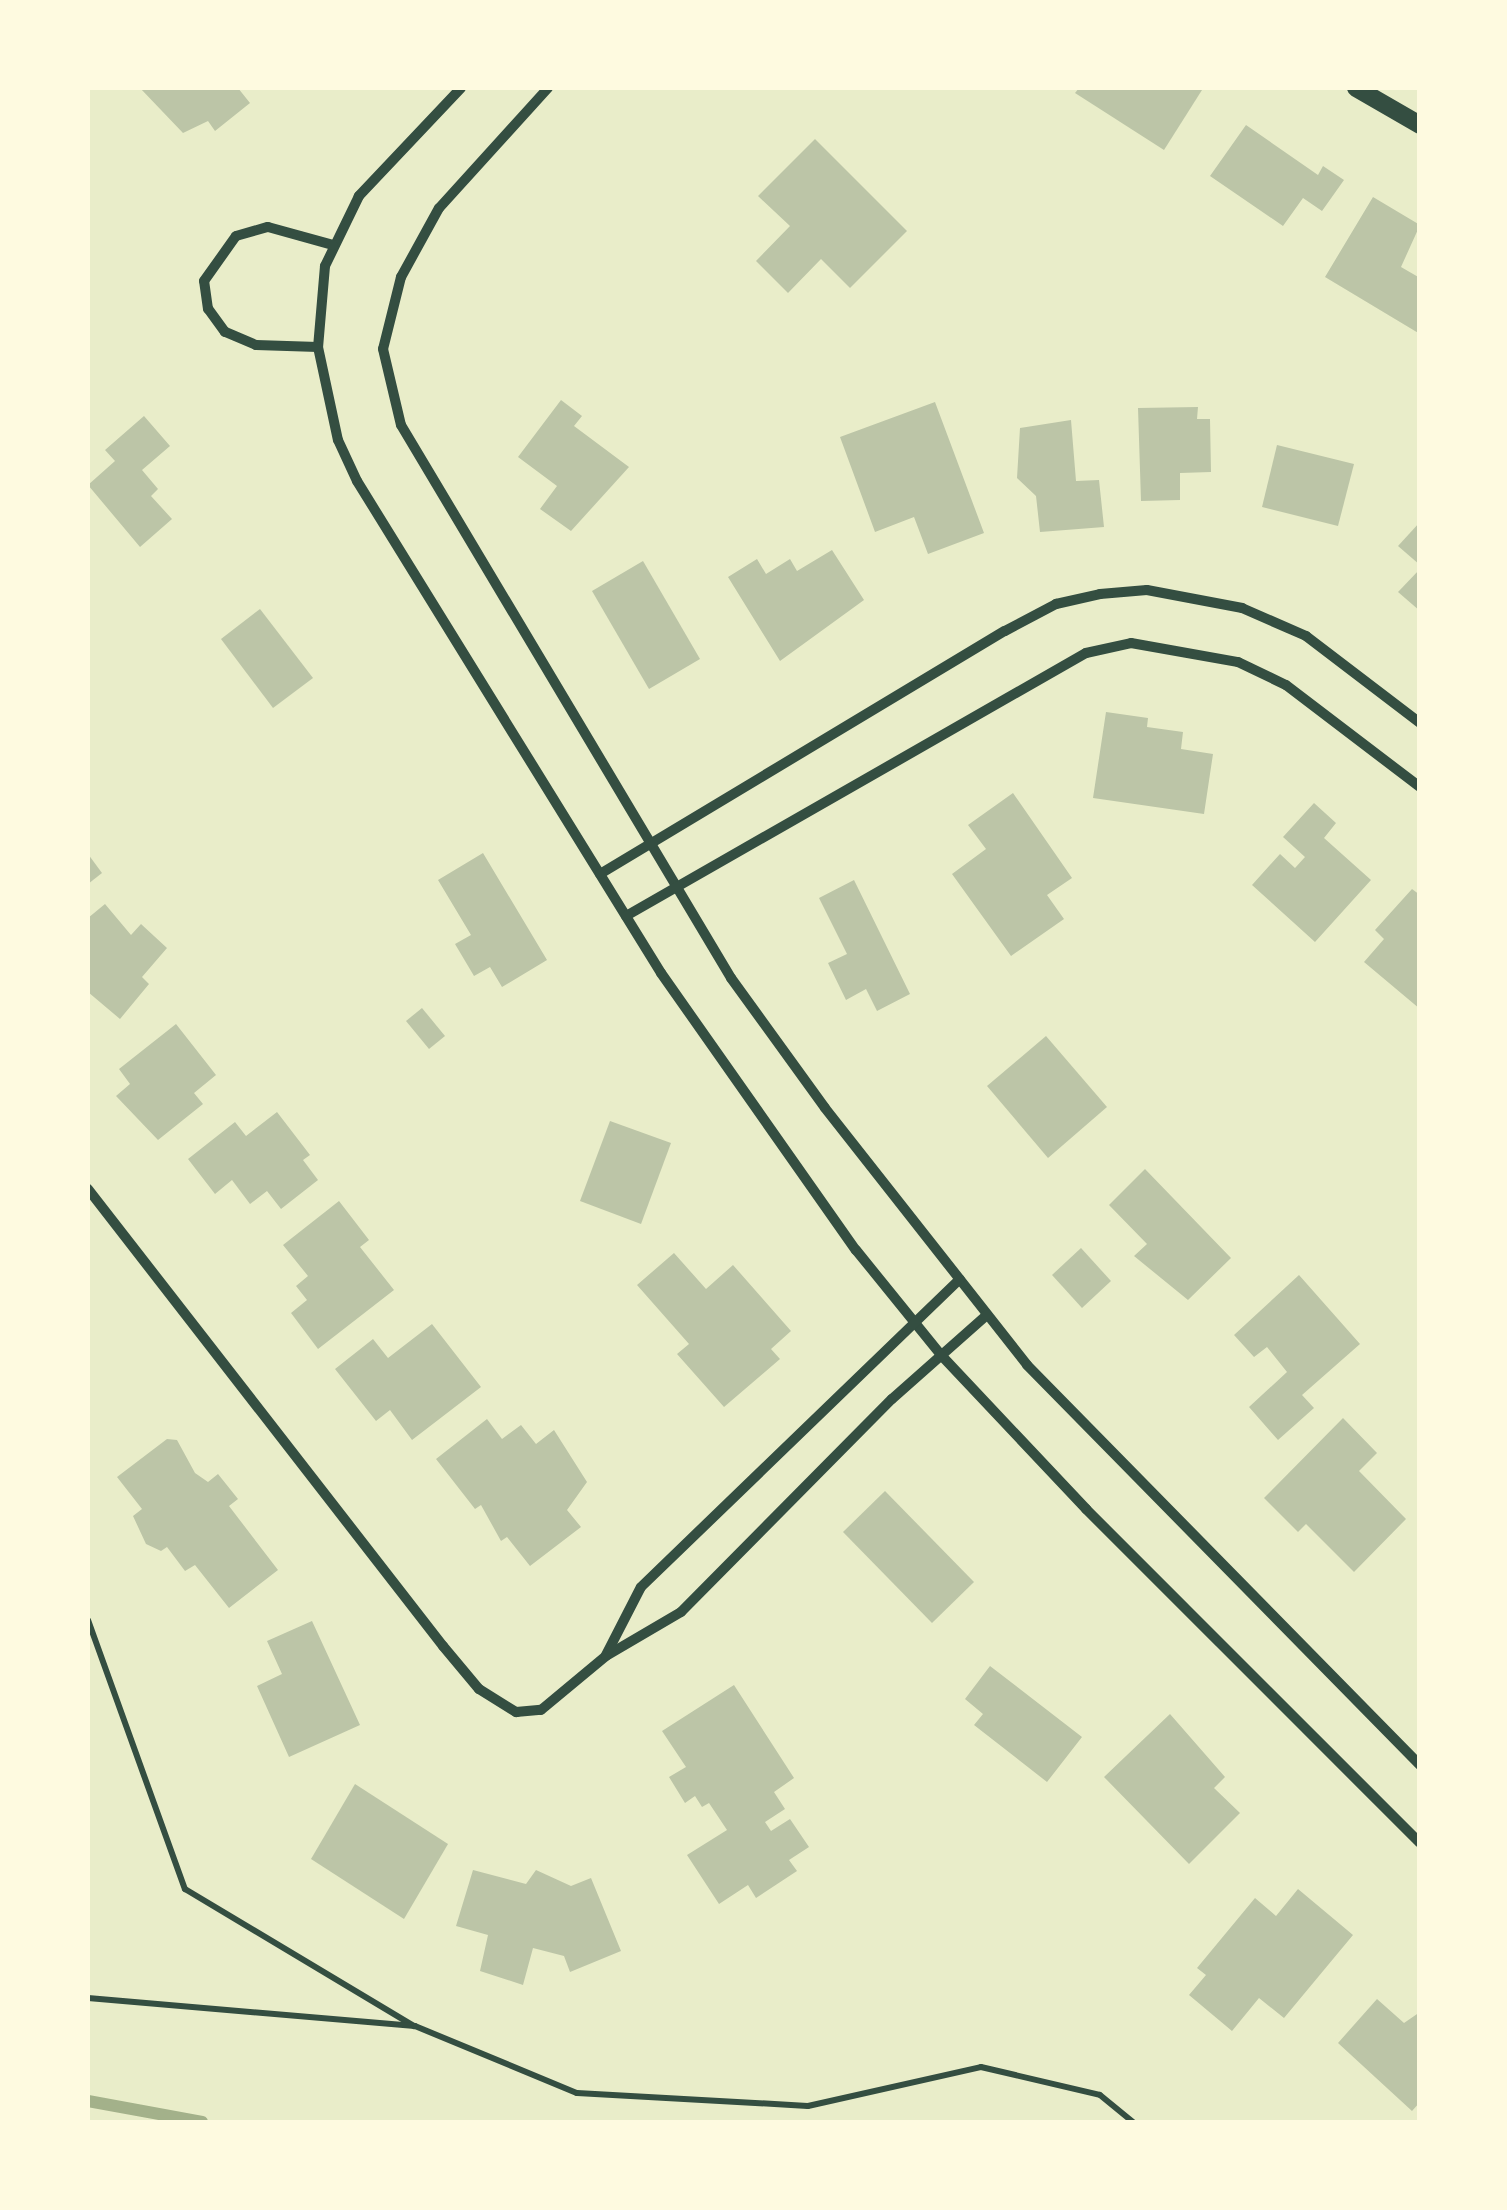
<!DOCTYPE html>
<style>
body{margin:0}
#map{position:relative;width:1507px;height:2210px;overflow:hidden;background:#e9edc9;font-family:Karla,sans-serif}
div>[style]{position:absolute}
.stream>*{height:12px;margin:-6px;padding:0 6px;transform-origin:6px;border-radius:6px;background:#a3b18a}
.building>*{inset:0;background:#bcc5a7}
.path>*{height:6px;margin:-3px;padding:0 3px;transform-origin:3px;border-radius:3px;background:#344e41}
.minor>*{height:10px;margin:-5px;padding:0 5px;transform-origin:5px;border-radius:5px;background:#344e41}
.tertiary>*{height:18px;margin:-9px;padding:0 9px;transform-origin:9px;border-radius:9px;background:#344e41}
span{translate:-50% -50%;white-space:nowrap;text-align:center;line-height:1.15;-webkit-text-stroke:9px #fefae0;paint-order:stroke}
.frame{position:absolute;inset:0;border:90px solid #fefae0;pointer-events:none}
</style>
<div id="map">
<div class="stream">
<i style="left:88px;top:2101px;width:116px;rotate:10.4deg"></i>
</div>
<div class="building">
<i style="clip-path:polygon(140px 88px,238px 88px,250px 103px,215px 131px,208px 121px,183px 133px)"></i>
<i style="clip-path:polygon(1079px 88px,1198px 88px,1202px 90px,1164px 150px,1075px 93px)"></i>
<i style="clip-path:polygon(1246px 125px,1318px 175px,1323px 166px,1344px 180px,1322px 211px,1303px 198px,1283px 226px,1210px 176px)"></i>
<i style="clip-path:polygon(815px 139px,907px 231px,850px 288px,821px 259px,788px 293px,756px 261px,790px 226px,758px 196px)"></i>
<i style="clip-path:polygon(1373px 197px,1420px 225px,1401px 267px,1420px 278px,1420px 334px,1325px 277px)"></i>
<i style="clip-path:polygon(561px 400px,582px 416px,574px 426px,629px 467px,571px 531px,540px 509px,557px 486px,518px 457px)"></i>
<i style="clip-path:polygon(935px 402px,984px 533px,928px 554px,914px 517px,875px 532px,840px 437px)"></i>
<i style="clip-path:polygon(1198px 407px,1197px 419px,1210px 419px,1211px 472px,1180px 473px,1180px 500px,1141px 501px,1138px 408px)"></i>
<i style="clip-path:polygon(144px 416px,170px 446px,142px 470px,158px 489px,151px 496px,172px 519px,140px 547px,88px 485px,115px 461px,105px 450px)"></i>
<i style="clip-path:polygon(1071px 420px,1076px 481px,1099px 480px,1104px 527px,1040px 532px,1036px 496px,1017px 478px,1020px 428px)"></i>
<i style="clip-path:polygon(1277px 445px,1354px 464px,1338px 526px,1262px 507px)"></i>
<i style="clip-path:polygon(1420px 522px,1420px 565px,1398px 546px)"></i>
<i style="clip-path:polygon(832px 550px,864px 600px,780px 661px,728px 577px,757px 559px,766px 574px,790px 559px,797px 571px)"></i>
<i style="clip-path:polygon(643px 561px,700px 659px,649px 689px,592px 591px)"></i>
<i style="clip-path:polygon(1420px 569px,1420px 611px,1398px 592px)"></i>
<i style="clip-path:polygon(260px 609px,313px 678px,273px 708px,221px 639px)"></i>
<i style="clip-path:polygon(1106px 712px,1148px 718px,1147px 727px,1183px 732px,1181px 749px,1213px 754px,1204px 814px,1093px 798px)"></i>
<i style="clip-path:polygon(1013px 793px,1072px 878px,1047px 895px,1064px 919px,1011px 956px,952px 874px,986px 849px,968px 825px)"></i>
<i style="clip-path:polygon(1314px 803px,1336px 823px,1324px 838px,1371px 880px,1315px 942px,1252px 885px,1280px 854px,1295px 868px,1305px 857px,1283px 837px)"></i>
<i style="clip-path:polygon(483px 853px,547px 960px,502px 987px,490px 967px,474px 976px,455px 944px,471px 935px,438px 880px)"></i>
<i style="clip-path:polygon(88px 854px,102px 873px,88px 884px)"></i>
<i style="clip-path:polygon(854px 880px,910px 994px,877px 1011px,866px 989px,846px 1000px,828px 963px,847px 954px,819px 898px)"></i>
<i style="clip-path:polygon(1412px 889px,1420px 895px,1420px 1009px,1364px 962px,1384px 939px,1375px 930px)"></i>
<i style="clip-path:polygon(105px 904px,131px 935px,141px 924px,167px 948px,142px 977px,149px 984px,120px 1019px,88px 992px,88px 918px)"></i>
<i style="clip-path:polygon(422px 1008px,445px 1036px,429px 1049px,406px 1021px)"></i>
<i style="clip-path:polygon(176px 1024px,216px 1075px,194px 1093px,203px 1104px,158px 1140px,116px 1096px,130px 1084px,119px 1069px)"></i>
<i style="clip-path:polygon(1046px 1036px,1107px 1107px,1048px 1158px,987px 1086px)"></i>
<i style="clip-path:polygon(277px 1112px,310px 1155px,303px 1160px,318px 1180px,281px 1209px,267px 1191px,250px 1204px,232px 1180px,215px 1194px,188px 1159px,235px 1122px,246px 1136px)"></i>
<i style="clip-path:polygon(610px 1121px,671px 1143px,641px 1224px,580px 1201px)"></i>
<i style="clip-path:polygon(1145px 1169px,1231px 1258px,1188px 1300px,1134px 1256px,1147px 1244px,1109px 1205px)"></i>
<i style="clip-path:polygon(339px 1201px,369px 1240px,360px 1247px,394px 1290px,318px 1349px,291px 1313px,307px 1300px,296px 1286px,308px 1276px,283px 1245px)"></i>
<i style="clip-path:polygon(1081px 1248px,1111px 1281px,1082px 1308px,1052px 1275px)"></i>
<i style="clip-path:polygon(674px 1253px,706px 1289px,733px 1265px,791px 1331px,771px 1349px,780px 1359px,724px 1407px,677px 1354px,689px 1344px,637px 1285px)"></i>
<i style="clip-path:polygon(1299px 1275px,1360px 1344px,1302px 1395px,1314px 1408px,1278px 1440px,1249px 1407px,1287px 1372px,1267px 1347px,1254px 1357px,1234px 1335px)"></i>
<i style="clip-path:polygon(432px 1324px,481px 1387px,412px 1440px,390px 1410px,376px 1421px,335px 1369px,373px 1339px,388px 1358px)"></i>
<i style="clip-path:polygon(1343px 1418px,1377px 1453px,1359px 1471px,1406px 1519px,1354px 1572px,1306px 1524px,1298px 1532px,1264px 1498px)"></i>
<i style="clip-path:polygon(487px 1419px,502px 1439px,521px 1425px,536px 1444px,554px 1430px,587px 1482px,567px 1510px,581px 1527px,530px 1566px,507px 1537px,501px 1541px,481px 1505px,475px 1509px,436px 1459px)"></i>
<i style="clip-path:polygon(167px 1439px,177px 1440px,195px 1473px,208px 1482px,218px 1474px,238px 1499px,229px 1506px,278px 1570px,229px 1608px,195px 1565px,185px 1571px,167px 1547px,161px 1551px,146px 1544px,133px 1516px,142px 1509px,117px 1477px)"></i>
<i style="clip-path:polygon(885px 1491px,974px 1582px,932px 1623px,843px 1532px)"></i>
<i style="clip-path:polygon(312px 1621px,360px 1725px,289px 1757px,257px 1686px,282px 1674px,267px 1641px)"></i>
<i style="clip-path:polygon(990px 1666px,1082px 1737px,1047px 1782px,974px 1725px,983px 1714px,965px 1699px)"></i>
<i style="clip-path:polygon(734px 1685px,794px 1778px,774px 1792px,785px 1809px,765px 1822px,771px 1831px,790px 1819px,809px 1847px,789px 1860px,797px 1871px,756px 1898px,748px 1885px,719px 1904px,687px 1855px,727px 1830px,709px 1803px,702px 1807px,695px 1796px,685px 1803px,669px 1777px,686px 1767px,662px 1731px)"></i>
<i style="clip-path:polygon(1170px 1714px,1225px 1777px,1214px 1788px,1240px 1813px,1189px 1864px,1104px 1777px)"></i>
<i style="clip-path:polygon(355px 1784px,448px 1844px,404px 1919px,311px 1859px)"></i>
<i style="clip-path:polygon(473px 1870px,526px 1884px,536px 1870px,571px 1886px,591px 1878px,621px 1951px,570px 1972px,564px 1956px,533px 1948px,523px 1985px,480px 1971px,488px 1935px,456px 1926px)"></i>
<i style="clip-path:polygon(1298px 1889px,1353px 1935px,1284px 2018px,1259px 1998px,1232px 2031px,1189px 1995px,1206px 1975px,1197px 1968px,1255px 1898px,1276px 1916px)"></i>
<i style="clip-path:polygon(1377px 1999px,1404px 2023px,1420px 2012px,1420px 2102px,1412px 2111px,1338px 2043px)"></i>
</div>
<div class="path">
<i style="left:88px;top:1620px;width:286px;rotate:70.2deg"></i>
<i style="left:185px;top:1889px;width:267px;rotate:30.9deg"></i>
<i style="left:88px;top:1998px;width:328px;rotate:4.9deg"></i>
<i style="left:415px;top:2026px;width:175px;rotate:22.5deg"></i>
<i style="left:577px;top:2093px;width:231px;rotate:3.2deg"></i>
<i style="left:808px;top:2106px;width:177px;rotate:-12.7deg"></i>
<i style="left:981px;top:2067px;width:122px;rotate:13.2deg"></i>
<i style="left:1100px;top:2095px;width:43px;rotate:39.3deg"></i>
</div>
<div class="minor">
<i style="left:461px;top:88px;width:149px;rotate:133.4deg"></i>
<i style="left:359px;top:196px;width:78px;rotate:115.9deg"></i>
<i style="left:325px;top:266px;width:81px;rotate:94.9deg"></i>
<i style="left:318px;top:347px;width:95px;rotate:77.9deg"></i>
<i style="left:338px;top:440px;width:45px;rotate:65.1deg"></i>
<i style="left:357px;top:481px;width:578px;rotate:58.29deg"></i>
<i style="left:661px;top:973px;width:339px;rotate:54.9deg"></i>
<i style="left:856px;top:1250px;width:135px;rotate:51deg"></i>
<i style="left:941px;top:1355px;width:212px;rotate:46.7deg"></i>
<i style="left:1086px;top:1509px;width:472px;rotate:45deg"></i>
<i style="left:548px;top:88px;width:162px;rotate:132.2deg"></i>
<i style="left:439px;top:208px;width:79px;rotate:118.8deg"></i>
<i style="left:401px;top:277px;width:74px;rotate:104deg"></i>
<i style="left:383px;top:349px;width:78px;rotate:76.7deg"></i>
<i style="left:401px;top:425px;width:644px;rotate:59.17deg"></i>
<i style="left:731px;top:978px;width:160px;rotate:54.1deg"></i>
<i style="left:825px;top:1108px;width:327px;rotate:51.8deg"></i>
<i style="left:1027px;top:1365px;width:561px;rotate:45.51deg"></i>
<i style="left:318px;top:347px;width:62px;rotate:-178.2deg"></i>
<i style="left:256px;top:345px;width:34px;rotate:-157deg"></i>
<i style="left:225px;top:332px;width:29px;rotate:-126deg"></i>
<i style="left:208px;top:309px;width:28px;rotate:-98deg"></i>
<i style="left:204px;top:281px;width:55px;rotate:-54.6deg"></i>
<i style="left:236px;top:236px;width:33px;rotate:-16deg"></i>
<i style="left:268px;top:227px;width:67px;rotate:15.5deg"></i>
<i style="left:600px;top:874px;width:472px;rotate:-31deg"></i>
<i style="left:1005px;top:631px;width:58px;rotate:-27.9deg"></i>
<i style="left:1056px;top:604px;width:45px;rotate:-12.8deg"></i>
<i style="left:1100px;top:594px;width:47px;rotate:-4.9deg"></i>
<i style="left:1147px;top:590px;width:97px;rotate:10.7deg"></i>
<i style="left:1242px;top:608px;width:70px;rotate:23.6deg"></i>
<i style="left:1306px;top:636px;width:143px;rotate:37.3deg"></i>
<i style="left:626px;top:916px;width:530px;rotate:-29.76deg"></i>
<i style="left:1086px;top:653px;width:46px;rotate:-12.5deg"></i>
<i style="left:1131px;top:643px;width:109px;rotate:10.1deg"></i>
<i style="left:1238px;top:662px;width:53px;rotate:25.6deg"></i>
<i style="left:1286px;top:685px;width:168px;rotate:37.3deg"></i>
<i style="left:88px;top:1189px;width:579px;rotate:52.16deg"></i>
<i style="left:443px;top:1646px;width:56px;rotate:50.1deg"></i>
<i style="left:479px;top:1689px;width:44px;rotate:31.9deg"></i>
<i style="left:516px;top:1712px;width:25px;rotate:-5deg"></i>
<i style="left:541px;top:1710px;width:85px;rotate:-39.7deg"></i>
<i style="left:606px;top:1656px;width:87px;rotate:-30.4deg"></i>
<i style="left:681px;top:1612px;width:300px;rotate:-45.3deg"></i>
<i style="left:892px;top:1399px;width:127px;rotate:-41.5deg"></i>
<i style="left:606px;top:1655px;width:76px;rotate:-62.8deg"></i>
<i style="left:641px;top:1587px;width:443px;rotate:-44deg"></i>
</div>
<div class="tertiary">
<i style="left:1356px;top:88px;width:74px;rotate:30deg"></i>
</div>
<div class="frame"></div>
</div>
